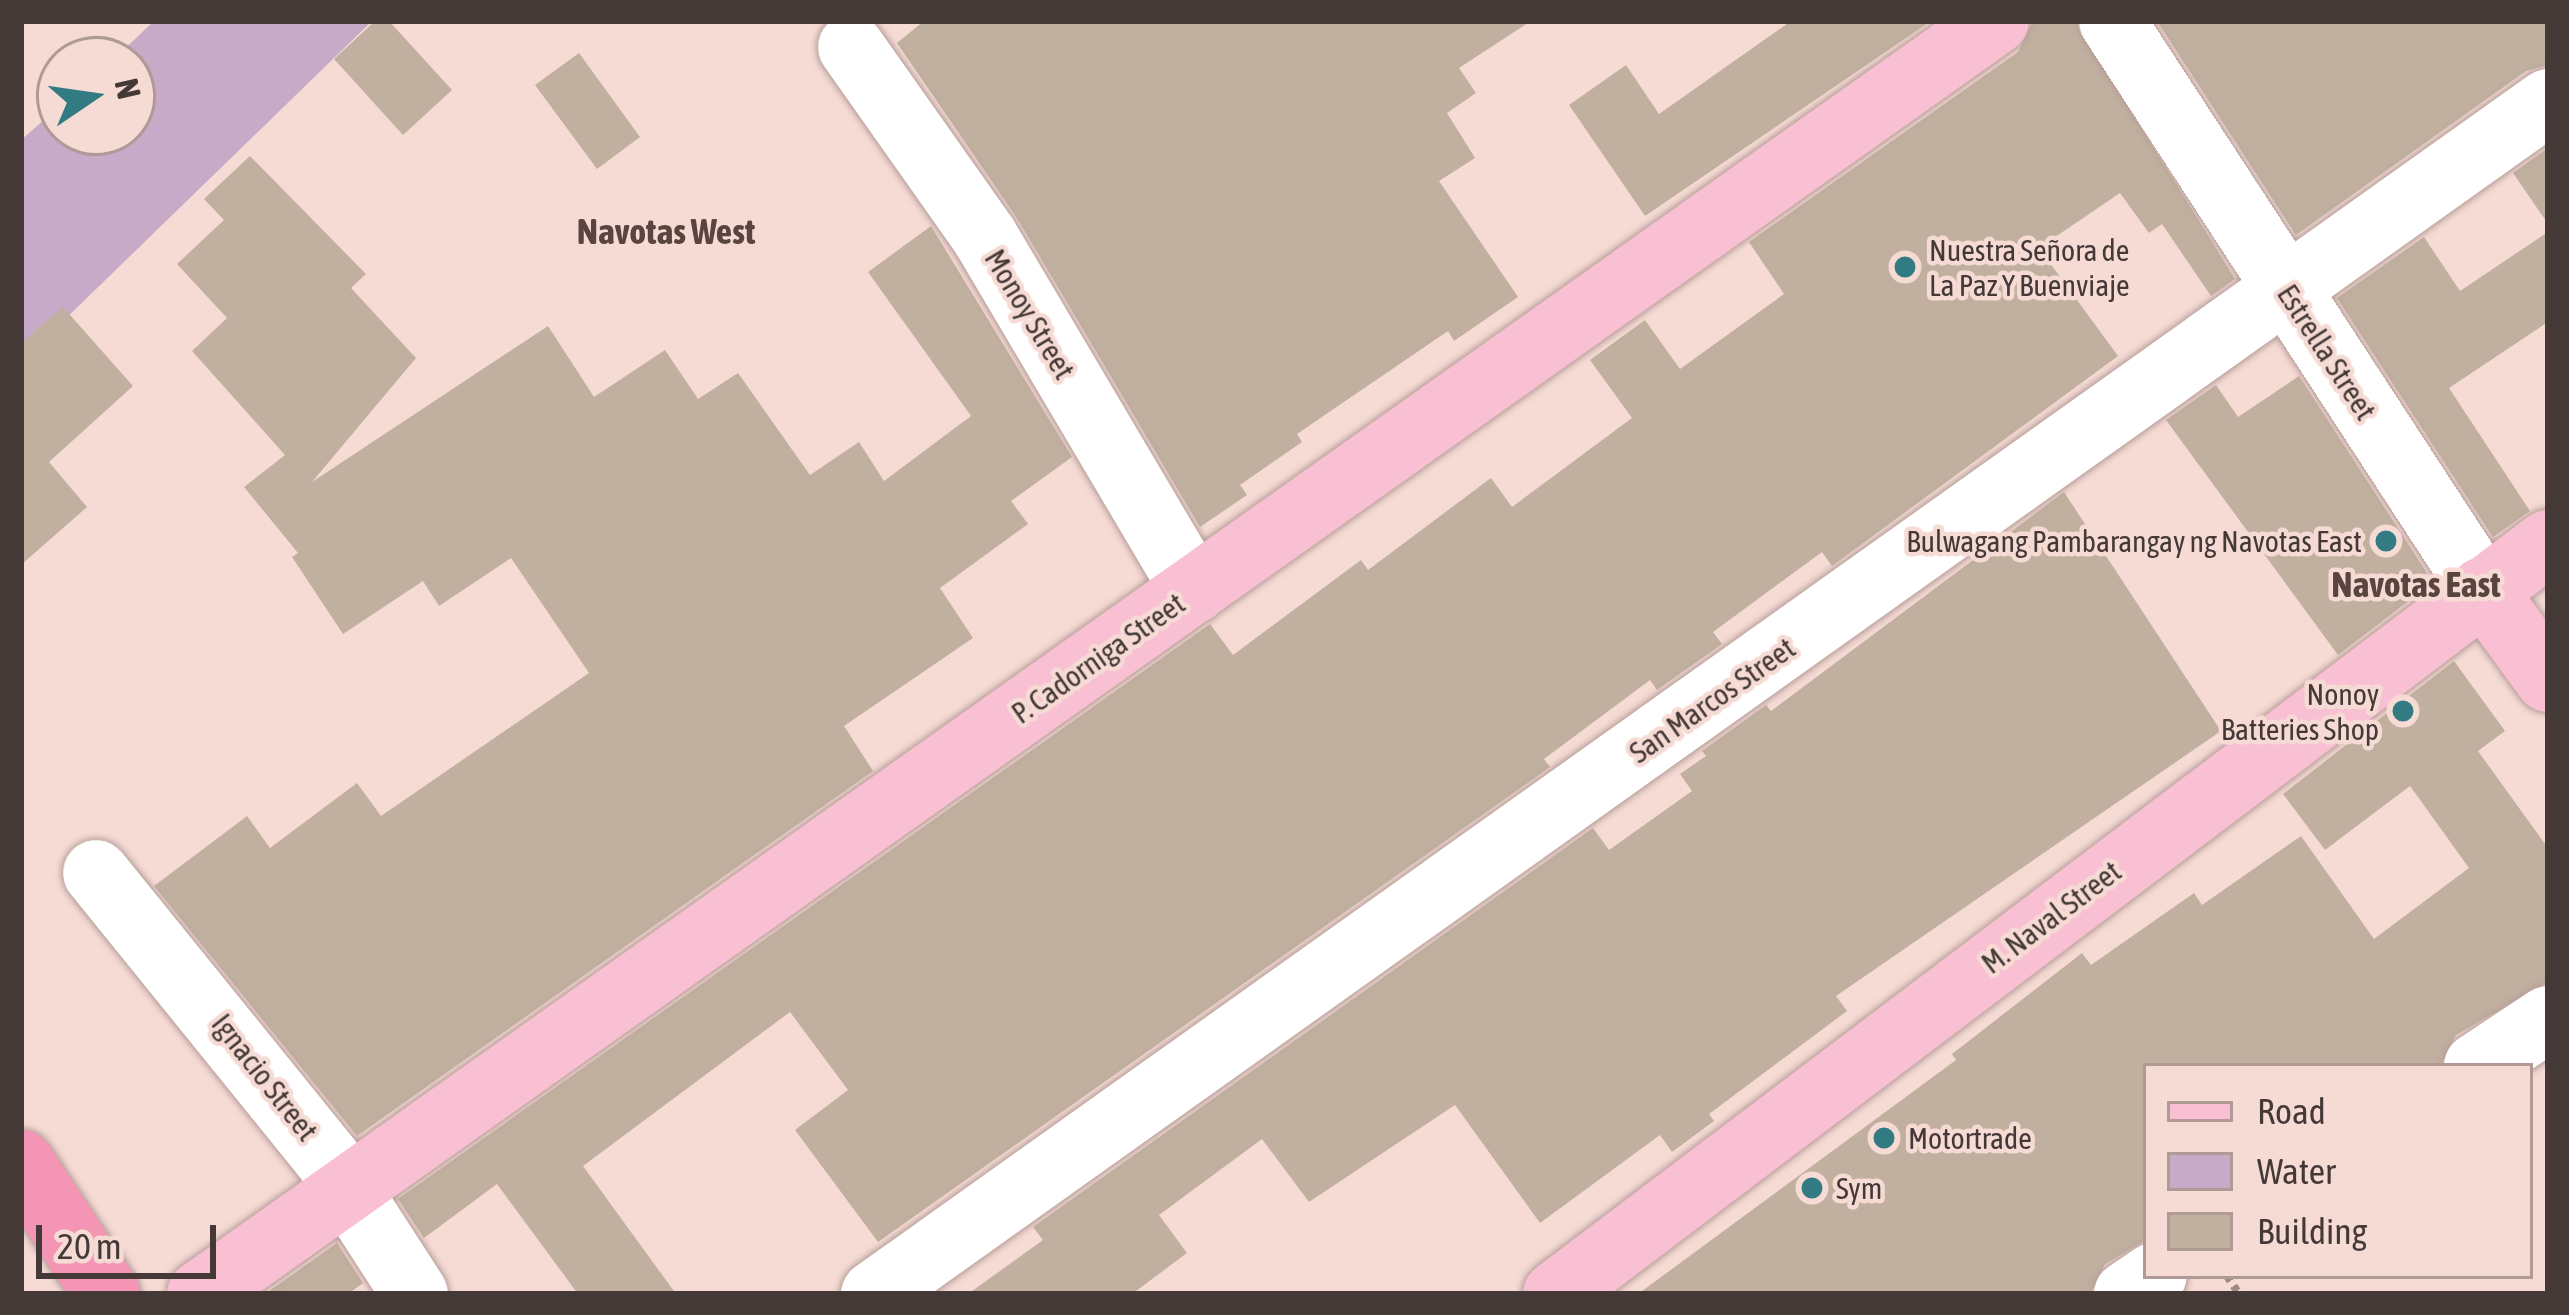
<!DOCTYPE html>
<meta charset="utf-8">
<style>
body{margin:0}
#map{position:relative;width:2569px;height:1315px;overflow:hidden;background:#f6dbd5;font-family:"Asap Condensed",sans-serif}
div>[style]{position:absolute}
.water>*{inset:0;background:#c6aac8}
.building>*{inset:0;background:#c1b09f}
.path>*{height:8px;margin-top:-4px;transform-origin:0;background:repeating-linear-gradient(90deg,#9e8b87 0 6px,transparent 0 12px)}
.roads{filter:drop-shadow(0 0 3px #b79e98) drop-shadow(0 0 3px #b79e98)}
.minor>*{height:66px;margin:-33px;padding:0 33px;transform-origin:33px;border-radius:33px;background:#fff}
.major>*{height:66px;margin:-33px;padding:0 33px;transform-origin:33px;border-radius:33px;background:#f9bfd3}
.highway>*{height:66px;margin:-33px;padding:0 33px;transform-origin:33px;border-radius:33px;background:#f595b6}
.dots>*{width:33px;height:33px;translate:-50% -50%;box-sizing:border-box;border:6px solid #f6dbd5;border-radius:50%}
span{translate:-50% -50%;white-space:nowrap;text-align:center;line-height:1.15;-webkit-text-stroke:9px #f6dbd5;paint-order:stroke}
.poi-label{font-size:30px;color:#443937}
.left{translate:0 -50%;text-align:left}
.right{translate:-100% -50%;text-align:right}
.street-label{font-size:30px;color:#443937}
.quarter-label{font-size:36px;color:#59443f;font-weight:700}
.frame{position:absolute;inset:0;border:24px solid #443937;pointer-events:none}
.legend{position:absolute;left:2143px;top:1063px;width:390px;height:216px;box-sizing:border-box;background:#f6dbd5;border:3px solid #af9a96;margin:0;padding:15px 21px;list-style:none;font-size:36px;color:#443937}
.legend li{display:flex;align-items:center;gap:24px;height:60px}
.legend b{width:60px;border:3px solid #af9a96}
.north{position:absolute;left:36px;top:36px;width:120px;height:120px;box-sizing:border-box;background:#f6dbd5;border:3px solid #af9a96;border-radius:50%;rotate:77deg;font-size:33px;font-weight:700;line-height:48px;text-align:center;color:#443937}
.north::after{content:'';display:block;margin:auto;width:42px;height:54px;background:#337b82;clip-path:polygon(50% 0,100% 100%,50% 72%,0 100%)}
.scale{position:absolute;left:36px;top:1225px;width:180px;height:54px;box-sizing:border-box;border:6px solid #443937;border-top:0;padding-left:15px;font-size:36px;line-height:42px;white-space:nowrap;color:#443937;-webkit-text-stroke:9px #f6dbd5;paint-order:stroke}
</style>
<div id="map">
<div class="water">
<i style="clip-path:polygon(154px 21px,372px 21px,21px 362px,21px 140px,60px 106px,60px 132px,132px 132px,132px 60px,113px 60px)"></i>
</div>
<div class="building">
<i style="clip-path:polygon(375px 21px,389px 21px,452px 90px,403px 135px,334px 59px)"></i>
<i style="clip-path:polygon(924px 21px,1531px 21px,1459px 68px,1476px 93px,1447px 113px,1475px 158px,1439px 181px,1518px 297px,1454px 341px,1448px 331px,1297px 434px,1302px 442px,1240px 485px,1247px 495px,1200px 527px,1017px 218px,897px 43px)"></i>
<i style="clip-path:polygon(1791px 21px,1931px 21px,1645px 216px,1569px 105px,1626px 65px,1659px 114px)"></i>
<i style="clip-path:polygon(2033px 21px,2075px 21px,2235px 279px,2211px 296px,2162px 224px,2149px 233px,2120px 193px,2039px 248px,2118px 356px,1832px 566px,1822px 552px,1713px 632px,1722px 644px,1657px 690px,1650px 680px,1544px 759px,1550px 767px,878px 1242px,795px 1130px,848px 1090px,790px 1012px,583px 1166px,676px 1294px,578px 1294px,497px 1184px,424px 1238px,398px 1199px,1210px 624px,1233px 655px,1361px 560px,1368px 570px,1491px 478px,1512px 507px,1632px 418px,1590px 360px,1645px 320px,1680px 369px,1784px 294px,1749px 242px,2018px 52px)"></i>
<i style="clip-path:polygon(2157px 21px,2548px 21px,2548px 65px,2526px 71px,2296px 235px)"></i>
<i style="clip-path:polygon(579px 53px,640px 137px,597px 169px,535px 85px)"></i>
<i style="clip-path:polygon(2548px 148px,2548px 224px,2513px 173px)"></i>
<i style="clip-path:polygon(250px 156px,366px 274px,351px 288px,416px 358px,312px 482px,548px 326px,594px 397px,665px 350px,698px 399px,738px 373px,810px 475px,859px 442px,884px 481px,971px 416px,868px 272px,931px 226px,1072px 457px,1011px 501px,1028px 524px,940px 588px,973px 638px,844px 726px,873px 771px,357px 1136px,154px 886px,247px 816px,270px 848px,357px 783px,381px 816px,589px 673px,511px 558px,439px 606px,423px 581px,343px 634px,292px 557px,298px 553px,244px 487px,285px 455px,192px 351px,227px 318px,177px 264px,224px 220px,204px 199px)"></i>
<i style="clip-path:polygon(2548px 232px,2548px 322px,2449px 388px,2530px 511px,2493px 537px,2337px 298px,2424px 237px,2460px 291px)"></i>
<i style="clip-path:polygon(63px 307px,133px 386px,49px 462px,87px 507px,21px 565px,21px 343px)"></i>
<i style="clip-path:polygon(2299px 376px,2427px 573px,2402px 590px,2410px 600px,2338px 655px,2166px 420px,2216px 385px,2238px 417px)"></i>
<i style="clip-path:polygon(2064px 492px,2221px 731px,1836px 996px,1847px 1011px,1709px 1114px,1714px 1121px,1672px 1152px,1660px 1135px,1540px 1223px,1455px 1105px,1309px 1202px,1262px 1139px,1159px 1215px,1187px 1253px,1132px 1294px,968px 1294px,1043px 1240px,1033px 1227px,1593px 828px,1609px 850px,1692px 791px,1680px 774px,1706px 756px,1702px 751px,1766px 705px,1771px 711px)"></i>
<i style="clip-path:polygon(2454px 661px,2505px 731px,2478px 751px,2548px 848px,2548px 982px,2456px 1035px,2440px 1066px,2146px 1066px,2146px 1240px,2105px 1264px,2090px 1294px,1638px 1294px,1956px 1060px,1952px 1054px,2082px 953px,2091px 965px,2194px 893px,2202px 905px,2301px 836px,2374px 939px,2469px 868px,2410px 786px,2325px 850px,2283px 794px)"></i>
<i style="clip-path:polygon(337px 1243px,363px 1283px,348px 1294px,265px 1294px)"></i>
</div>
<div class="path">
<i style="left:2227px;top:1276px;width:22px;rotate:56deg"></i>
</div>
<div class="roads">
<div class="minor">
<i style="left:2112px;top:21px;width:679px;rotate:56.89deg"></i>
<i style="left:851px;top:47px;width:232px;rotate:54.8deg"></i>
<i style="left:985px;top:237px;width:410px;rotate:59.4deg"></i>
<i style="left:96px;top:873px;width:370px;rotate:51deg"></i>
<i style="left:329px;top:1161px;width:158px;rotate:57.1deg"></i>
<i style="left:2477px;top:1066px;width:85px;rotate:-33.5deg"></i>
<i style="left:874px;top:1294px;width:2055px;rotate:-35.45deg"></i>
<i style="left:2127px;top:1294px;width:32px;rotate:-34deg"></i>
</div>
<div class="major">
<i style="left:2483px;top:590px;width:110px;rotate:53.9deg"></i>
<i style="left:200px;top:1294px;width:2201px;rotate:-35.33deg"></i>
<i style="left:1556px;top:1294px;width:1244px;rotate:-37.13deg"></i>
</div>
<div class="highway">
<i style="left:21px;top:1163px;width:157px;rotate:56.7deg"></i>
</div>
</div>
<div class="dots">
<i style="left:1905px;top:267px;background:#337b82"></i>
<i style="left:2386px;top:541px;background:#337b82"></i>
<i style="left:2403px;top:711px;background:#337b82"></i>
<i style="left:1884px;top:1138px;background:#337b82"></i>
<i style="left:1812px;top:1188px;background:#337b82"></i>
</div>
<div class="poi-label">
<span class="left" style="left:1929px;top:267px">Nuestra Señora de<br>La Paz Y Buenviaje</span>
<span class="right" style="left:2362px;top:541px">Bulwagang Pambarangay ng Navotas East</span>
<span class="right" style="left:2379px;top:711px">Nonoy<br>Batteries Shop</span>
<span class="left" style="left:1908px;top:1138px">Motortrade</span>
<span class="left" style="left:1836px;top:1188px">Sym</span>
</div>
<div class="street-label">
<span style="left:1030px;top:314px;rotate:59deg">Monoy Street</span>
<span style="left:2327px;top:352px;rotate:57deg">Estrella Street</span>
<span style="left:1098px;top:658px;rotate:-35deg">P. Cadorniga Street</span>
<span style="left:1712px;top:700px;rotate:-35deg">San Marcos Street</span>
<span style="left:2051px;top:917px;rotate:-37deg">M. Naval Street</span>
<span style="left:265px;top:1077px;rotate:52deg">Ignacio Street</span>
</div>
<div class="quarter-label">
<span style="left:666px;top:232px">Navotas West</span>
<span style="left:2416px;top:585px">Navotas East</span>
</div>
<div class="frame"></div>
<ul class="legend">
<li><b style="height:15px;background:#f9bfd3"></b>Road</li>
<li><b style="height:33px;background:#c6aac8"></b>Water</li>
<li><b style="height:33px;background:#c1b09f"></b>Building</li>
</ul>
<div class="north">N</div>
<div class="scale">20 m</div>
</div>
